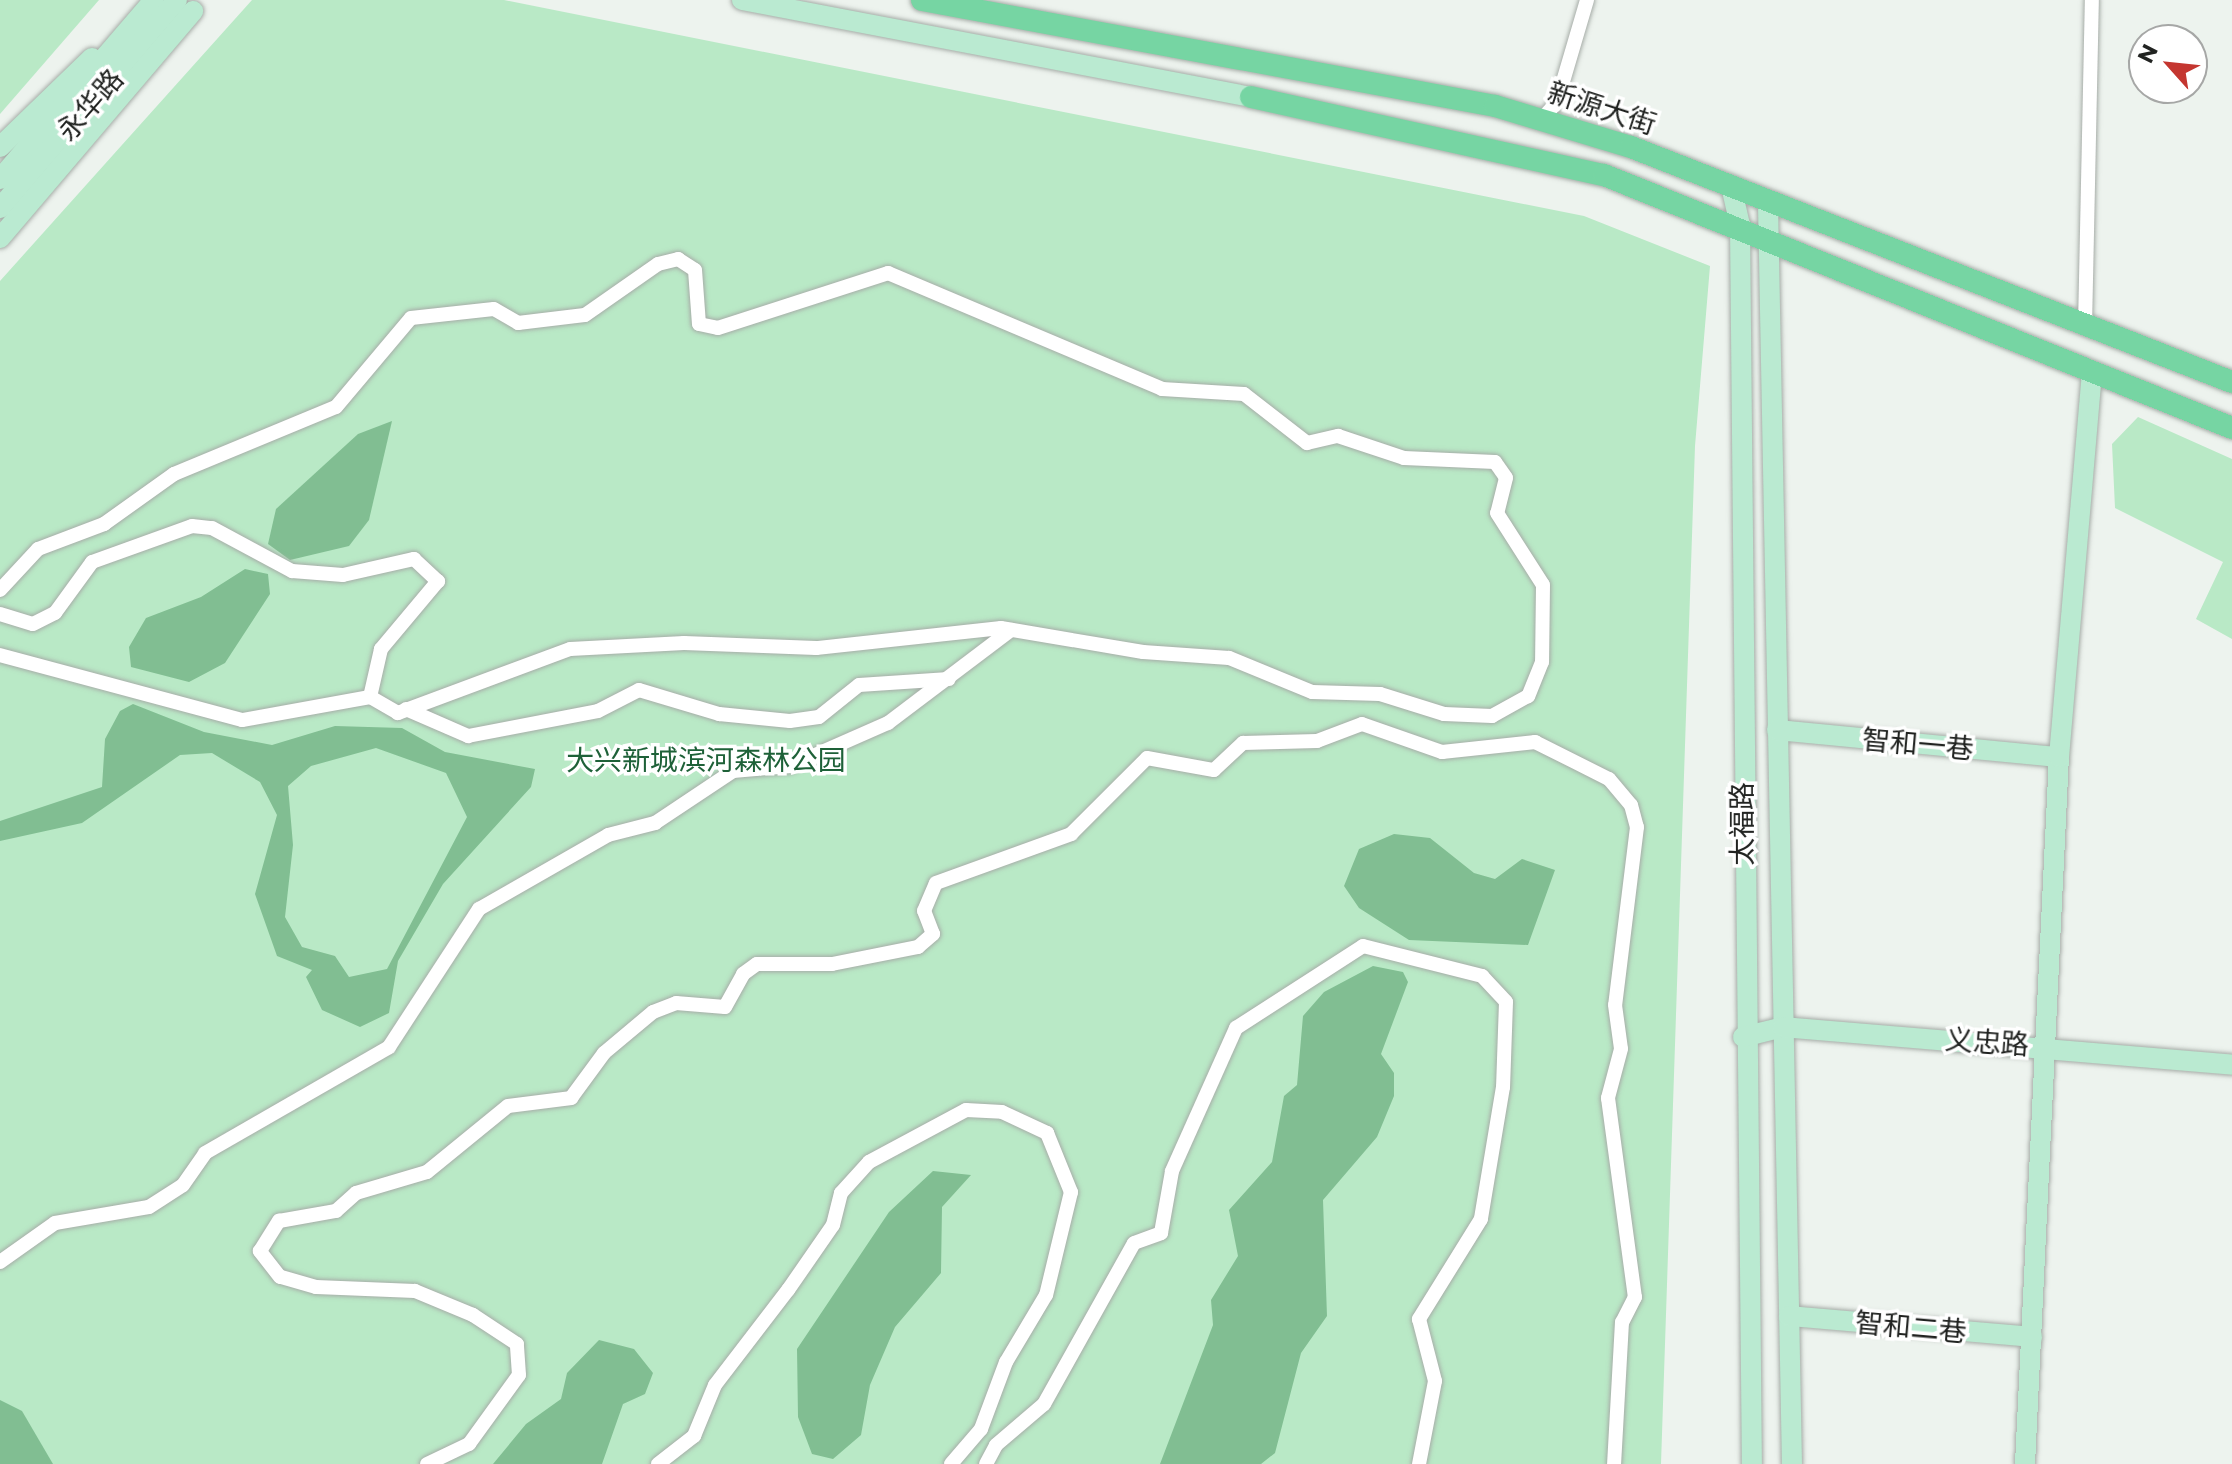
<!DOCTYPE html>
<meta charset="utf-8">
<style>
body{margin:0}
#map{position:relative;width:2232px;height:1464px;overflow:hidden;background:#edf3ee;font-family:Montserrat,"Noto Sans SC",sans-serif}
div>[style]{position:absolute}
.green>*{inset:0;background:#b9e9c6}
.water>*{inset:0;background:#81be92}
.roads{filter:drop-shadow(0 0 2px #a7ada8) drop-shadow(0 0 2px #a7ada8)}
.street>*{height:14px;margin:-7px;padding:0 7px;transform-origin:7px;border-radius:7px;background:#fff}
.secondary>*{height:20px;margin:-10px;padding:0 10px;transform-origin:10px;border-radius:10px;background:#baead1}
.primary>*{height:22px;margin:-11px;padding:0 11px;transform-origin:11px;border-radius:11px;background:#76d5a3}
span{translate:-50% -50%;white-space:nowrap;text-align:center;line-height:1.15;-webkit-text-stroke:7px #fff;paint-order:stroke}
.street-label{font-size:28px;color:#212321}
.park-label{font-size:28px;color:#1e6138}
.north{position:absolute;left:2128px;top:24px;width:80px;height:80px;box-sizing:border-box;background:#fff;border:2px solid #a6a7a6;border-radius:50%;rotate:297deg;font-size:22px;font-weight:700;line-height:32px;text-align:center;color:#212321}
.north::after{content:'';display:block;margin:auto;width:28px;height:36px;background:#c43630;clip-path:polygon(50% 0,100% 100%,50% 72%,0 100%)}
</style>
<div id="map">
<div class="green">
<i style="clip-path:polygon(0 0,99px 0,0 114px)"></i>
<i style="clip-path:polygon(252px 0,504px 0,1584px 216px,1710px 266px,1695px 446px,1661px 1464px,0 1464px,0 281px)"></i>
<i style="clip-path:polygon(2138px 417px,2232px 459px,2232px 639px,2196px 619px,2223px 562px,2115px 508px,2112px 444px)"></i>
</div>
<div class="water">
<i style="clip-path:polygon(392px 421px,369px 520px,349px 546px,290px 560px,268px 544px,276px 509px,358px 434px)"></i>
<i style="clip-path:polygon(245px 569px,268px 574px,270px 594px,225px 663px,189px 682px,131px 667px,129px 647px,146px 618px,201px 597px)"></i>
<i style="clip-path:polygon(evenodd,133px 704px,204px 732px,272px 745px,335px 726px,402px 728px,445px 752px,535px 769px,531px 787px,443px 884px,398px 961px,389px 1013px,360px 1027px,322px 1010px,306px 977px,312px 970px,277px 956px,255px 894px,277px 815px,260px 782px,212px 753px,180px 755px,82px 823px,0 841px,0 821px,102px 787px,105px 739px,120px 711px,133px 704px,376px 748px,446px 773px,467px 817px,387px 969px,349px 977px,335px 956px,302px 947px,285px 917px,293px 845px,288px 786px,311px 766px,376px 748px)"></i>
<i style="clip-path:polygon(1394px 834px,1430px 838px,1474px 873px,1495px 879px,1522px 859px,1555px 870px,1528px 945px,1409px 940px,1359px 908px,1344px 886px,1359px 849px)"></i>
<i style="clip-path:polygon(1373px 966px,1403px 972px,1408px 982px,1381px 1054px,1394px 1073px,1394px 1096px,1377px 1137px,1323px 1200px,1327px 1316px,1301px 1353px,1275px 1453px,1261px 1464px,1160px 1464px,1213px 1325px,1211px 1300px,1238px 1256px,1229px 1210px,1272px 1162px,1284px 1096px,1297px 1085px,1303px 1016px,1324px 992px)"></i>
<i style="clip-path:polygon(933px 1171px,971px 1175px,942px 1207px,941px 1273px,895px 1327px,870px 1385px,861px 1435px,833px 1459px,812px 1454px,798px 1417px,797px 1349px,889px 1212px)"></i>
<i style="clip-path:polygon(599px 1340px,634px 1349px,653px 1373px,645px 1394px,623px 1404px,602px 1464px,493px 1464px,526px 1424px,561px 1399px,567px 1373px)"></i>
<i style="clip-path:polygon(0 1400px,22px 1411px,53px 1464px,0 1464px)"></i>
</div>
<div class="roads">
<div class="street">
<i style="left:1541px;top:120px;width:24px;rotate:-48deg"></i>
<i style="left:1557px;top:102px;width:106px;rotate:-73.6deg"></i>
<i style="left:2085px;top:327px;width:327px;rotate:-88.8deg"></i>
<i style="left:0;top:590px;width:56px;rotate:-47.2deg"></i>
<i style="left:38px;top:549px;width:71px;rotate:-20.7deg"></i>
<i style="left:104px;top:524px;width:86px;rotate:-35.5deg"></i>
<i style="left:174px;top:474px;width:175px;rotate:-22.5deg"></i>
<i style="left:336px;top:407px;width:116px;rotate:-49.9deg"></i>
<i style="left:411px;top:318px;width:83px;rotate:-6.2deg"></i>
<i style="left:494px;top:309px;width:28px;rotate:30deg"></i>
<i style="left:518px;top:323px;width:67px;rotate:-6.8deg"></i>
<i style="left:585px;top:315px;width:89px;rotate:-34.9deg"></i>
<i style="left:658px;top:264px;width:21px;rotate:-14deg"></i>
<i style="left:678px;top:259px;width:20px;rotate:33deg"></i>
<i style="left:695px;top:270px;width:54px;rotate:85.8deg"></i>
<i style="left:699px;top:324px;width:19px;rotate:12deg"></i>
<i style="left:718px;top:328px;width:179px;rotate:-17.9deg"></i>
<i style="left:888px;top:273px;width:298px;rotate:22.9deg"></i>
<i style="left:1162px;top:389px;width:82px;rotate:3.5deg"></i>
<i style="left:1244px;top:394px;width:80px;rotate:37.9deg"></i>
<i style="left:1307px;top:443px;width:32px;rotate:-13deg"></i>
<i style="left:1338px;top:436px;width:70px;rotate:18.4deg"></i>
<i style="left:1404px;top:458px;width:91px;rotate:2.5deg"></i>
<i style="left:1495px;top:462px;width:19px;rotate:55deg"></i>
<i style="left:1506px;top:478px;width:36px;rotate:104deg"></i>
<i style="left:1497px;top:513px;width:85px;rotate:57.4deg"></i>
<i style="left:1543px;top:585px;width:77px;rotate:90.7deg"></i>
<i style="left:1542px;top:662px;width:37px;rotate:112deg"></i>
<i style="left:1528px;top:696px;width:41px;rotate:150.9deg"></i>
<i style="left:1492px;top:716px;width:48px;rotate:-177.6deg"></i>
<i style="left:1444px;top:714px;width:67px;rotate:-162.6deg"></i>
<i style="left:1380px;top:694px;width:68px;rotate:-178.3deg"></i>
<i style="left:1312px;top:692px;width:90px;rotate:-157.7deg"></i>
<i style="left:1229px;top:658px;width:86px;rotate:-176deg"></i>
<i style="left:1143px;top:652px;width:144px;rotate:-170.4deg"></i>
<i style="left:1001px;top:628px;width:186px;rotate:173.8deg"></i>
<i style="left:816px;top:648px;width:132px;rotate:-177.8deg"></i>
<i style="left:684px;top:643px;width:114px;rotate:177deg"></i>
<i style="left:570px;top:649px;width:184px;rotate:159.6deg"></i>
<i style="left:398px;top:713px;width:32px;rotate:-150deg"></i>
<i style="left:370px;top:697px;width:130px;rotate:169.8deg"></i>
<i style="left:242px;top:720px;width:251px;rotate:-165deg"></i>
<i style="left:0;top:614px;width:34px;rotate:17deg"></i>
<i style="left:33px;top:624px;width:25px;rotate:-27deg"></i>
<i style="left:55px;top:613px;width:63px;rotate:-54deg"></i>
<i style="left:92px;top:562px;width:106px;rotate:-19.8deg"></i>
<i style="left:192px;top:526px;width:20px;rotate:6deg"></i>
<i style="left:212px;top:528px;width:91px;rotate:28.3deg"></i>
<i style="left:292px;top:571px;width:51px;rotate:4.5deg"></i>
<i style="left:343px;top:575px;width:73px;rotate:-12.7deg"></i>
<i style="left:414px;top:559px;width:33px;rotate:43deg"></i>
<i style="left:438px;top:581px;width:89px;rotate:130deg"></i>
<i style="left:381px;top:649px;width:49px;rotate:102.9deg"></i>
<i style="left:406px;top:709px;width:68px;rotate:23.5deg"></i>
<i style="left:468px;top:736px;width:132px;rotate:-10.9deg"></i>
<i style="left:598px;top:711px;width:46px;rotate:-27.1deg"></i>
<i style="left:639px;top:690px;width:84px;rotate:16.7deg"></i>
<i style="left:719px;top:714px;width:71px;rotate:5.6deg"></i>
<i style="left:790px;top:721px;width:29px;rotate:-8deg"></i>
<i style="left:819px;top:717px;width:51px;rotate:-38.7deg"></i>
<i style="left:859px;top:685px;width:90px;rotate:-3.8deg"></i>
<i style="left:0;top:1262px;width:67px;rotate:-35.3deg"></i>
<i style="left:55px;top:1223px;width:95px;rotate:-9.7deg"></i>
<i style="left:149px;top:1207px;width:40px;rotate:-32.9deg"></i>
<i style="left:183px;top:1185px;width:39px;rotate:-55deg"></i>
<i style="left:205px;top:1153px;width:212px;rotate:-29.9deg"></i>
<i style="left:389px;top:1047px;width:165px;rotate:-56.9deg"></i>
<i style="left:479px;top:909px;width:149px;rotate:-29.8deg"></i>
<i style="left:608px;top:835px;width:49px;rotate:-14.3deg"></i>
<i style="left:655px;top:823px;width:94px;rotate:-33.7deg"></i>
<i style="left:733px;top:771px;width:57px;rotate:-5deg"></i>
<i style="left:790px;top:766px;width:107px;rotate:-23.7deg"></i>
<i style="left:888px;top:723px;width:154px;rotate:-37.1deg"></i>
<i style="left:427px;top:1464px;width:47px;rotate:-25.5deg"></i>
<i style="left:469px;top:1444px;width:85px;rotate:-54.1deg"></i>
<i style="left:519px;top:1375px;width:31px;rotate:-94deg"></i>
<i style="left:517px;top:1344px;width:53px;rotate:-146.6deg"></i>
<i style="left:473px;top:1315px;width:63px;rotate:-157.5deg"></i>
<i style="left:415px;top:1291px;width:99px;rotate:-177.7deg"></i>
<i style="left:316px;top:1287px;width:37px;rotate:-164deg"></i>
<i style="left:280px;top:1277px;width:33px;rotate:-128deg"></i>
<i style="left:260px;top:1251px;width:36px;rotate:-58deg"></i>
<i style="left:279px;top:1221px;width:58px;rotate:-10deg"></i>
<i style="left:336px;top:1211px;width:27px;rotate:-42deg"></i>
<i style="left:356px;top:1193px;width:74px;rotate:-16.5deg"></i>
<i style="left:427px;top:1172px;width:104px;rotate:-39.2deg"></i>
<i style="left:508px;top:1106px;width:64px;rotate:-7.2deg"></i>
<i style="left:571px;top:1098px;width:56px;rotate:-53.7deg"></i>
<i style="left:604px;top:1053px;width:64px;rotate:-39.9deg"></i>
<i style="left:653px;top:1012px;width:25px;rotate:-21deg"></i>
<i style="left:676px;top:1003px;width:49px;rotate:4.7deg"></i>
<i style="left:725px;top:1007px;width:38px;rotate:-61deg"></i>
<i style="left:743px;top:974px;width:17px;rotate:-36deg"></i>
<i style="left:757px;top:964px;width:75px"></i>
<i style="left:832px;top:964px;width:88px;rotate:-11.2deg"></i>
<i style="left:918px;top:947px;width:20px;rotate:-41deg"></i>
<i style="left:933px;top:934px;width:25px;rotate:-111deg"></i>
<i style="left:924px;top:911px;width:30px;rotate:-67deg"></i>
<i style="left:936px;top:883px;width:144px;rotate:-19.9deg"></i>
<i style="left:1071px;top:834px;width:107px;rotate:-45deg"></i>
<i style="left:1147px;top:758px;width:68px;rotate:10.2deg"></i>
<i style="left:1214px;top:770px;width:40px;rotate:-43deg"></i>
<i style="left:1243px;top:743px;width:74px;rotate:-1.5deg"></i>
<i style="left:1317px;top:741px;width:48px;rotate:-20.7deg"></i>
<i style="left:1362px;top:724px;width:85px;rotate:19.3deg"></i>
<i style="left:1442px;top:752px;width:94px;rotate:-6.1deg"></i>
<i style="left:1535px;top:742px;width:83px;rotate:26.6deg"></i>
<i style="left:1609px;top:779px;width:34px;rotate:50deg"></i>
<i style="left:1631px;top:805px;width:23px;rotate:75deg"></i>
<i style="left:1637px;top:827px;width:179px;rotate:97deg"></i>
<i style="left:1615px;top:1005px;width:44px;rotate:82.2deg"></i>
<i style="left:1621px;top:1049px;width:51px;rotate:104.9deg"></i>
<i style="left:1608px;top:1098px;width:201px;rotate:82.3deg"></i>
<i style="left:1635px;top:1297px;width:28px;rotate:117deg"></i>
<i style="left:1622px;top:1322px;width:142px;rotate:93.2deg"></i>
<i style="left:658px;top:1464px;width:46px;rotate:-37.9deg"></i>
<i style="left:694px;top:1436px;width:55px;rotate:-67.6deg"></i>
<i style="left:715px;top:1385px;width:120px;rotate:-52.5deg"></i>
<i style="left:788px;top:1290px;width:79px;rotate:-55.3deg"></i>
<i style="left:833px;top:1225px;width:33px;rotate:-76deg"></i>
<i style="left:841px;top:1193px;width:42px;rotate:-47.9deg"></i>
<i style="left:869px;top:1162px;width:110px;rotate:-28.2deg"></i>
<i style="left:966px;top:1110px;width:36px;rotate:3deg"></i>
<i style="left:1002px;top:1112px;width:50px;rotate:25deg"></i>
<i style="left:1047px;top:1133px;width:64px;rotate:67.9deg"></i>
<i style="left:1071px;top:1192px;width:106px;rotate:103.6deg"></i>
<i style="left:1046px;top:1295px;width:78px;rotate:120.8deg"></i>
<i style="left:1006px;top:1362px;width:72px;rotate:110.5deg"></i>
<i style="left:981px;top:1429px;width:46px;rotate:130.6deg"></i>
<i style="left:986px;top:1464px;width:21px;rotate:-62deg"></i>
<i style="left:996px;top:1445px;width:63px;rotate:-40.5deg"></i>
<i style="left:1044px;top:1404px;width:184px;rotate:-60.8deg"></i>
<i style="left:1134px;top:1243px;width:29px;rotate:-20deg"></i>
<i style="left:1161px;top:1233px;width:63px;rotate:-79.9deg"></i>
<i style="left:1172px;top:1171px;width:157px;rotate:-65.9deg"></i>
<i style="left:1236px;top:1028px;width:151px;rotate:-32.8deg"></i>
<i style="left:1363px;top:946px;width:123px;rotate:14.1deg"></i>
<i style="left:1482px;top:976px;width:35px;rotate:47deg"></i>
<i style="left:1506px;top:1002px;width:85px;rotate:92deg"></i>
<i style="left:1503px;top:1087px;width:134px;rotate:99.5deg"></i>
<i style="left:1481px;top:1219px;width:118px;rotate:121.8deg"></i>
<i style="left:1419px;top:1319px;width:64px;rotate:75.5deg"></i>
<i style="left:1435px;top:1381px;width:85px;rotate:100.9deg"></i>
</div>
<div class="secondary">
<i style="left:742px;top:0;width:518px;rotate:10.79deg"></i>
<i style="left:0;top:147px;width:128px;rotate:-44.1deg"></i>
<i style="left:0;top:179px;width:236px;rotate:-49.3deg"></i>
<i style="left:1731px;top:186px;width:40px;rotate:77deg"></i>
<i style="left:1740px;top:225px;width:1239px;rotate:89.45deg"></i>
<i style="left:1768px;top:204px;width:1260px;rotate:88.91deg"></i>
<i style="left:0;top:208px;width:273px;rotate:-49.6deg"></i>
<i style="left:0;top:238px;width:298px;rotate:-49.6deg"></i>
<i style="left:1777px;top:730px;width:283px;rotate:5.5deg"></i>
<i style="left:1743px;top:1037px;width:41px;rotate:-14deg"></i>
<i style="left:1783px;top:1027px;width:451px;rotate:4.8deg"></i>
<i style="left:1789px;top:1316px;width:244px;rotate:4.9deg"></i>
<i style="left:2025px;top:1464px;width:708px;rotate:-87.25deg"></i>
<i style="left:2059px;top:757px;width:383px;rotate:-85.1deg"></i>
</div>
<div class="primary">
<i style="left:922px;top:0;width:583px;rotate:10.48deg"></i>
<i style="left:1495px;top:106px;width:142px;rotate:16.8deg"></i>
<i style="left:1631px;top:147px;width:645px;rotate:21.36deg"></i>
<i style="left:1251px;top:97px;width:362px;rotate:12.5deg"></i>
<i style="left:1604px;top:175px;width:677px;rotate:21.94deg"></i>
</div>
</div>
<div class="street-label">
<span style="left:90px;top:105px;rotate:-49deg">永华路</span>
<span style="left:1602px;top:108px;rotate:18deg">新源大街</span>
<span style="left:1918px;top:744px;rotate:5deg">智和一巷</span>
<span style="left:1742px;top:824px;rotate:-90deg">太福路</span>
<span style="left:1987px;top:1042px;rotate:4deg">义忠路</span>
<span style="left:1911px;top:1327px;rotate:5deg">智和二巷</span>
</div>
<div class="park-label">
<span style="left:706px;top:760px">大兴新城滨河森林公园</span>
</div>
<div class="north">N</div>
</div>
